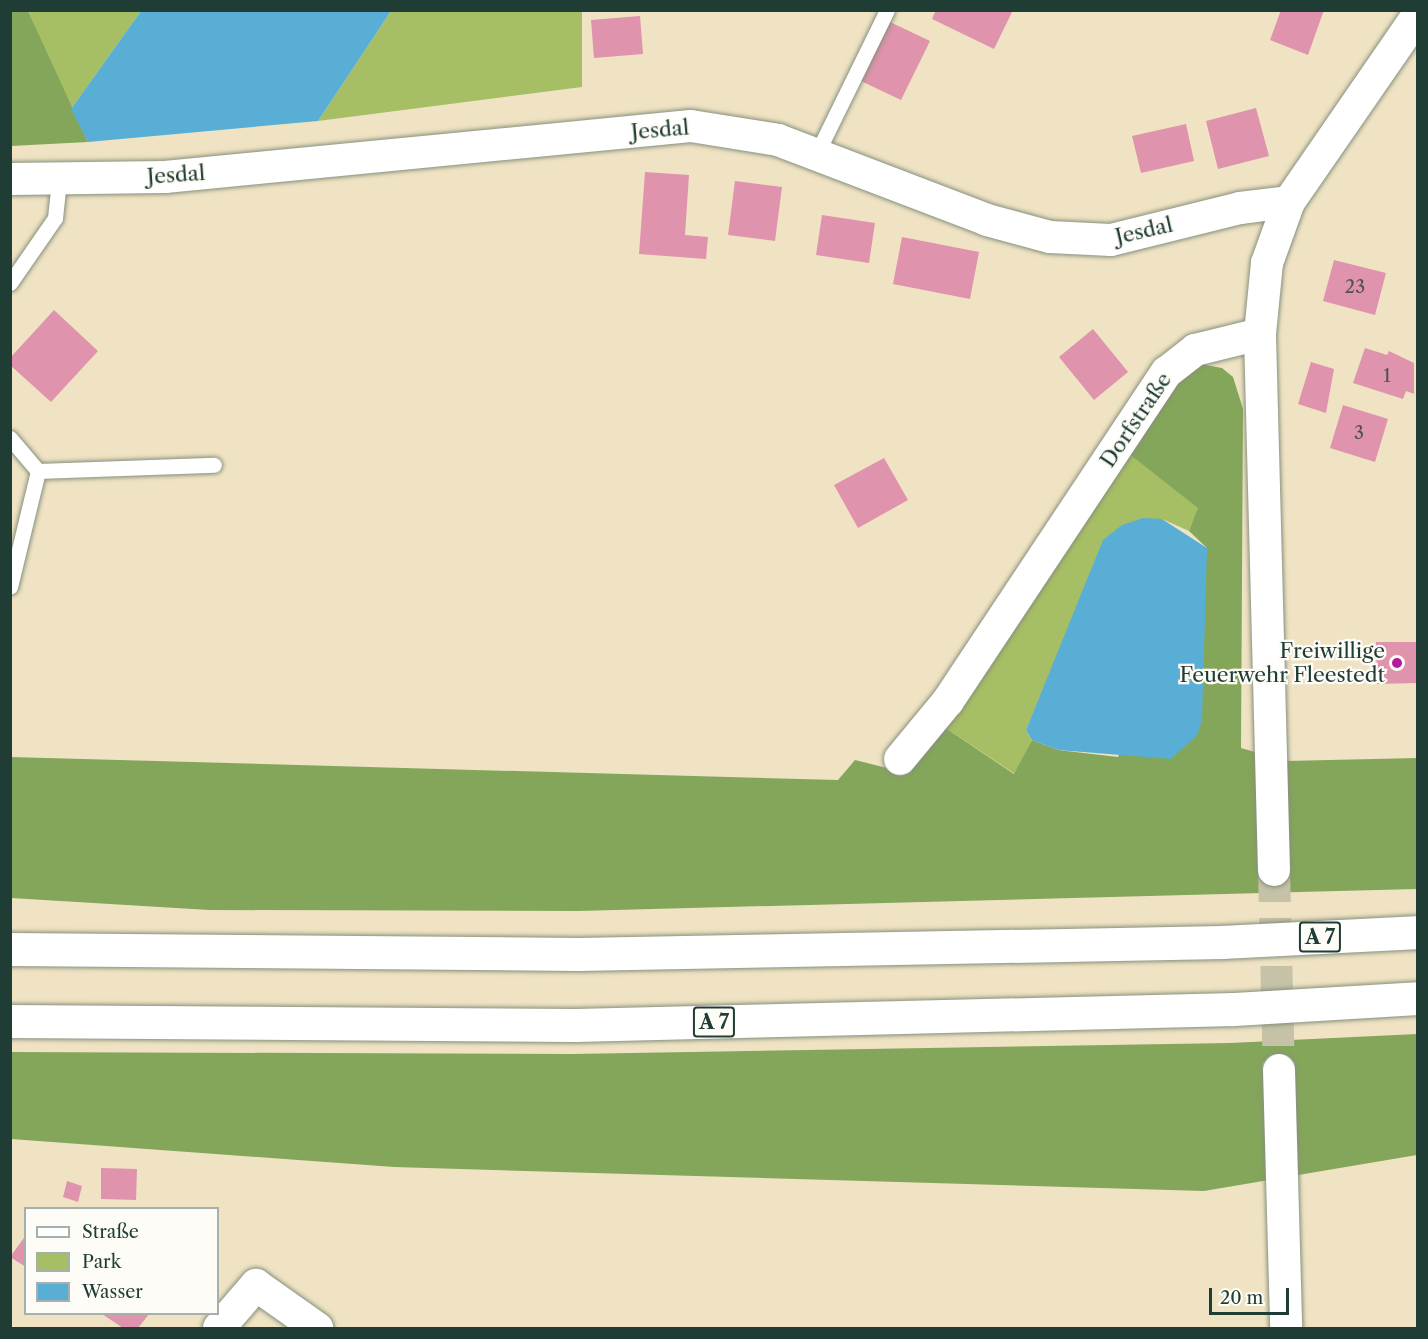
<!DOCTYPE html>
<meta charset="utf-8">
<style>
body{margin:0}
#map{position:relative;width:1428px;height:1339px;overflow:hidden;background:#efe3c4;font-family:"Libre Caslon Text",serif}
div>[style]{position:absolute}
.green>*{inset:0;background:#a6bf65}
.forest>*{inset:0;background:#84a65a}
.water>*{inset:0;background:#59aed5}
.building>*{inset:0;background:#df93ad}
.minor-tunnel>*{height:32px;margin-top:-16px;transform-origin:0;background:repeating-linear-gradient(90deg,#c5c2a7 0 32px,transparent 0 48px)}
.roads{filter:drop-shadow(0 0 2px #87907c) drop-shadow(0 0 2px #87907c)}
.service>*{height:15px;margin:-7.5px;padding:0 7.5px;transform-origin:7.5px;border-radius:7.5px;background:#fff}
.minor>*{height:32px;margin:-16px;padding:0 16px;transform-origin:16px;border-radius:16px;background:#fff}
.motorway>*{height:33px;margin:-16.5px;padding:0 16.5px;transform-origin:16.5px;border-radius:16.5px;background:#fff}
.dots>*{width:16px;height:16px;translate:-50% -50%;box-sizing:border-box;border:3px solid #fdfcf7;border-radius:50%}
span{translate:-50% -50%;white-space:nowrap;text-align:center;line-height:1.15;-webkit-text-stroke:4.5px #fdfcf7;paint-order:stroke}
.number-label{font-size:18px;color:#4f5252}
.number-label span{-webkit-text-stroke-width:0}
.shield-label span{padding:2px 4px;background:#fdfcf7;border:2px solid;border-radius:4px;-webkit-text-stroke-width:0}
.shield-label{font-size:20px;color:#1f3d34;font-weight:700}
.street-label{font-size:21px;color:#1f3d34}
.poi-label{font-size:21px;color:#1f3d34}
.right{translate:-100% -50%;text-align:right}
.frame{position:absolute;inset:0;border:12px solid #1f3d34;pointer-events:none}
.legend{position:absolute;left:24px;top:1207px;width:195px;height:108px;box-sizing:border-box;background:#fdfcf7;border:2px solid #a4b0a9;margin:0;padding:8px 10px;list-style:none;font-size:18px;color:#1f3d34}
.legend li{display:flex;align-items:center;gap:12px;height:30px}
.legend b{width:30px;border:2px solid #a4b0a9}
.scale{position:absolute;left:1209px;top:1288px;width:80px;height:27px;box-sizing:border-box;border:3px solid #1f3d34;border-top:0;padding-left:8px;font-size:18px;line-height:21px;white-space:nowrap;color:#1f3d34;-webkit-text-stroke:4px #fdfcf7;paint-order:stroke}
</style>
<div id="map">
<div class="green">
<i style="clip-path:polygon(28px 11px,141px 11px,71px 109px)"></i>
<i style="clip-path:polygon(391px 11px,582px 11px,582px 87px,318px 121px)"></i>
<i style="clip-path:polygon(1125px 451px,1199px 508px,1189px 531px,1162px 519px,1055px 660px,1026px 730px,1032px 740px,1015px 774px,941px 725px)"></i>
</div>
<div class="forest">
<i style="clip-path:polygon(10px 11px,28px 11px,88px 142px,11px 146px)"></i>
<i style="clip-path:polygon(1195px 363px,1222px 368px,1233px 377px,1243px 409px,1241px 748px,1286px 761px,1417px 758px,1417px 889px,578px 911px,209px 910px,11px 898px,10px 757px,838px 780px,855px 760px,903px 772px,941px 725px,1014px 774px,1032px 740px,1058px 750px,1118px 757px,1207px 548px,1189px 531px,1198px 508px,1125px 451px,1172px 381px)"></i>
<i style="clip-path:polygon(1417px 1034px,1417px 1155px,1204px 1191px,394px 1167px,11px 1139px,10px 1052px,572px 1054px,1230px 1043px)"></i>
</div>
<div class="water">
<i style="clip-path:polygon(141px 11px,141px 10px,391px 11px,318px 121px,88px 142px,71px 109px)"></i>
<i style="clip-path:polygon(1143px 518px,1162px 519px,1207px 548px,1202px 720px,1197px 735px,1171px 759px,1058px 750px,1032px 740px,1026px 730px,1103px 540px,1122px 525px)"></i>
</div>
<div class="building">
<i style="clip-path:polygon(936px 10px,1013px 10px,994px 49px,932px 19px)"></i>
<i style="clip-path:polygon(1281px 10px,1324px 10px,1308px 55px,1270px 40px)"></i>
<i style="clip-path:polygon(640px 16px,643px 54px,594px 58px,591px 20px)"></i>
<i style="clip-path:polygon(890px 22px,930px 41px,901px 100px,861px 81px)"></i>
<i style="clip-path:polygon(1256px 108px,1269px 156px,1218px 169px,1206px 121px)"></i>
<i style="clip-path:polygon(1186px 124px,1194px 161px,1141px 173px,1132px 136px)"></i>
<i style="clip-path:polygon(645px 172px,689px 175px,685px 235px,708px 237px,706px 259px,639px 254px)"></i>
<i style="clip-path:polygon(735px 181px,782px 187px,775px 241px,728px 235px)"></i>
<i style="clip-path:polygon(822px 215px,875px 223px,869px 263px,816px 255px)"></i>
<i style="clip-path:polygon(902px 237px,979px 252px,970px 299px,893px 284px)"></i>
<i style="clip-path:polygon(1334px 260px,1386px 273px,1375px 315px,1323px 301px)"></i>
<i style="clip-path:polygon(54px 310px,98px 351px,51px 402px,10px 365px,10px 358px)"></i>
<i style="clip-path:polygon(1093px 329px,1128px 372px,1094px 400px,1059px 357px)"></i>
<i style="clip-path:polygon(1365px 348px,1387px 355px,1389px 351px,1414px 363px,1414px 394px,1406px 391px,1403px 399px,1353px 383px)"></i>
<i style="clip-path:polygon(1311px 362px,1334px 369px,1326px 413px,1298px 404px)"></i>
<i style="clip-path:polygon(1343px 405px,1388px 419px,1375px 462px,1330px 448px)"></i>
<i style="clip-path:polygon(884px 458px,908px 500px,858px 528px,834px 485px)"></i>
<i style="clip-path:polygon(1376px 642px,1418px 642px,1418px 683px,1377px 684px)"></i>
<i style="clip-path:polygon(101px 1168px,137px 1169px,136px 1200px,101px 1199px)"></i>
<i style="clip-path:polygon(67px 1181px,82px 1186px,78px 1202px,63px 1197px)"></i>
<i style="clip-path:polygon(26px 1235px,26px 1267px,10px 1257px)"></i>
<i style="clip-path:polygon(102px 1314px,149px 1314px,138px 1328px,123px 1328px)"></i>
</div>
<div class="minor-tunnel">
<i style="left:1274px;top:870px;width:200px;rotate:88.6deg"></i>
</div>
<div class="roads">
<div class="service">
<i style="left:816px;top:155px;width:161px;rotate:-63.9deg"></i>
<i style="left:10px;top:283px;width:79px;rotate:-55.3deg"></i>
<i style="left:55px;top:218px;width:39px;rotate:-84deg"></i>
<i style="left:10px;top:438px;width:43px;rotate:49.7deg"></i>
<i style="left:38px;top:471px;width:119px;rotate:103.6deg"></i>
<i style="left:38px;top:471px;width:176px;rotate:-2deg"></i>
</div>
<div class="minor">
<i style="left:10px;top:179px;width:155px;rotate:-0.7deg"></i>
<i style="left:165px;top:177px;width:528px;rotate:-5.54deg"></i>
<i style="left:691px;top:126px;width:88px;rotate:9.1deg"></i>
<i style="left:778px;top:140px;width:224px;rotate:20.9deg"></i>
<i style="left:987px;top:220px;width:65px;rotate:15.1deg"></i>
<i style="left:1050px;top:237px;width:61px;rotate:2.8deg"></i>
<i style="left:1111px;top:240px;width:133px;rotate:-13.9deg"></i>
<i style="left:1240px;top:208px;width:49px;rotate:-7deg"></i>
<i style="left:900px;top:759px;width:75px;rotate:-50.4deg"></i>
<i style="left:948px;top:701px;width:395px;rotate:-56.4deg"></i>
<i style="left:1167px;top:372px;width:36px;rotate:-38deg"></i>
<i style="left:1195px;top:350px;width:67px;rotate:-13.8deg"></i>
<i style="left:1274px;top:870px;width:536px;rotate:-91.5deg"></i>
<i style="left:1260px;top:334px;width:71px;rotate:-84.4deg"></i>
<i style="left:1267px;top:263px;width:65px;rotate:-70.2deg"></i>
<i style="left:1289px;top:202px;width:227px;rotate:-55.4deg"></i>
<i style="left:1279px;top:1070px;width:258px;rotate:88.4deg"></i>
<i style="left:219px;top:1328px;width:57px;rotate:-49.3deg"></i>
<i style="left:256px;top:1285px;width:75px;rotate:35.2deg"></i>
</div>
<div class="motorway">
<i style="left:10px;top:949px;width:568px;rotate:0.5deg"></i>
<i style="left:578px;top:954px;width:645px;rotate:-1.07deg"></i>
<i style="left:1223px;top:942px;width:195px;rotate:-2.9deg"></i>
<i style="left:10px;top:1021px;width:565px;rotate:0.41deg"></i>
<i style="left:575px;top:1025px;width:659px;rotate:-1.39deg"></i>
<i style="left:1234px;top:1009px;width:184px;rotate:-3.4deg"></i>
</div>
</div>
<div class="dots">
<i style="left:1397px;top:663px;background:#b5179e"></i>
</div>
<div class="number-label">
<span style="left:1355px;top:287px">23</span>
<span style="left:1387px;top:376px">1</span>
<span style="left:1359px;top:433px">3</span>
</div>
<div class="shield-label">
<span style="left:1320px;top:937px">A 7</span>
<span style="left:714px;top:1022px">A 7</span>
</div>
<div class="street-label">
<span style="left:660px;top:130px;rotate:-5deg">Jesdal</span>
<span style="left:176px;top:175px;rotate:-4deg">Jesdal</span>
<span style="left:1144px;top:231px;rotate:-13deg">Jesdal</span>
<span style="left:1136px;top:420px;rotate:-56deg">Dorfstraße</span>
</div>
<div class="poi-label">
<span class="right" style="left:1385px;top:663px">Freiwillige<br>Feuerwehr Fleestedt</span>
</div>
<div class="frame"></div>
<ul class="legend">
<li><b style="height:8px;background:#fff"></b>Straße</li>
<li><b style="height:16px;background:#a6bf65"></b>Park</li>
<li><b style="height:16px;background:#59aed5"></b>Wasser</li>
</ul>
<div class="scale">20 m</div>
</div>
